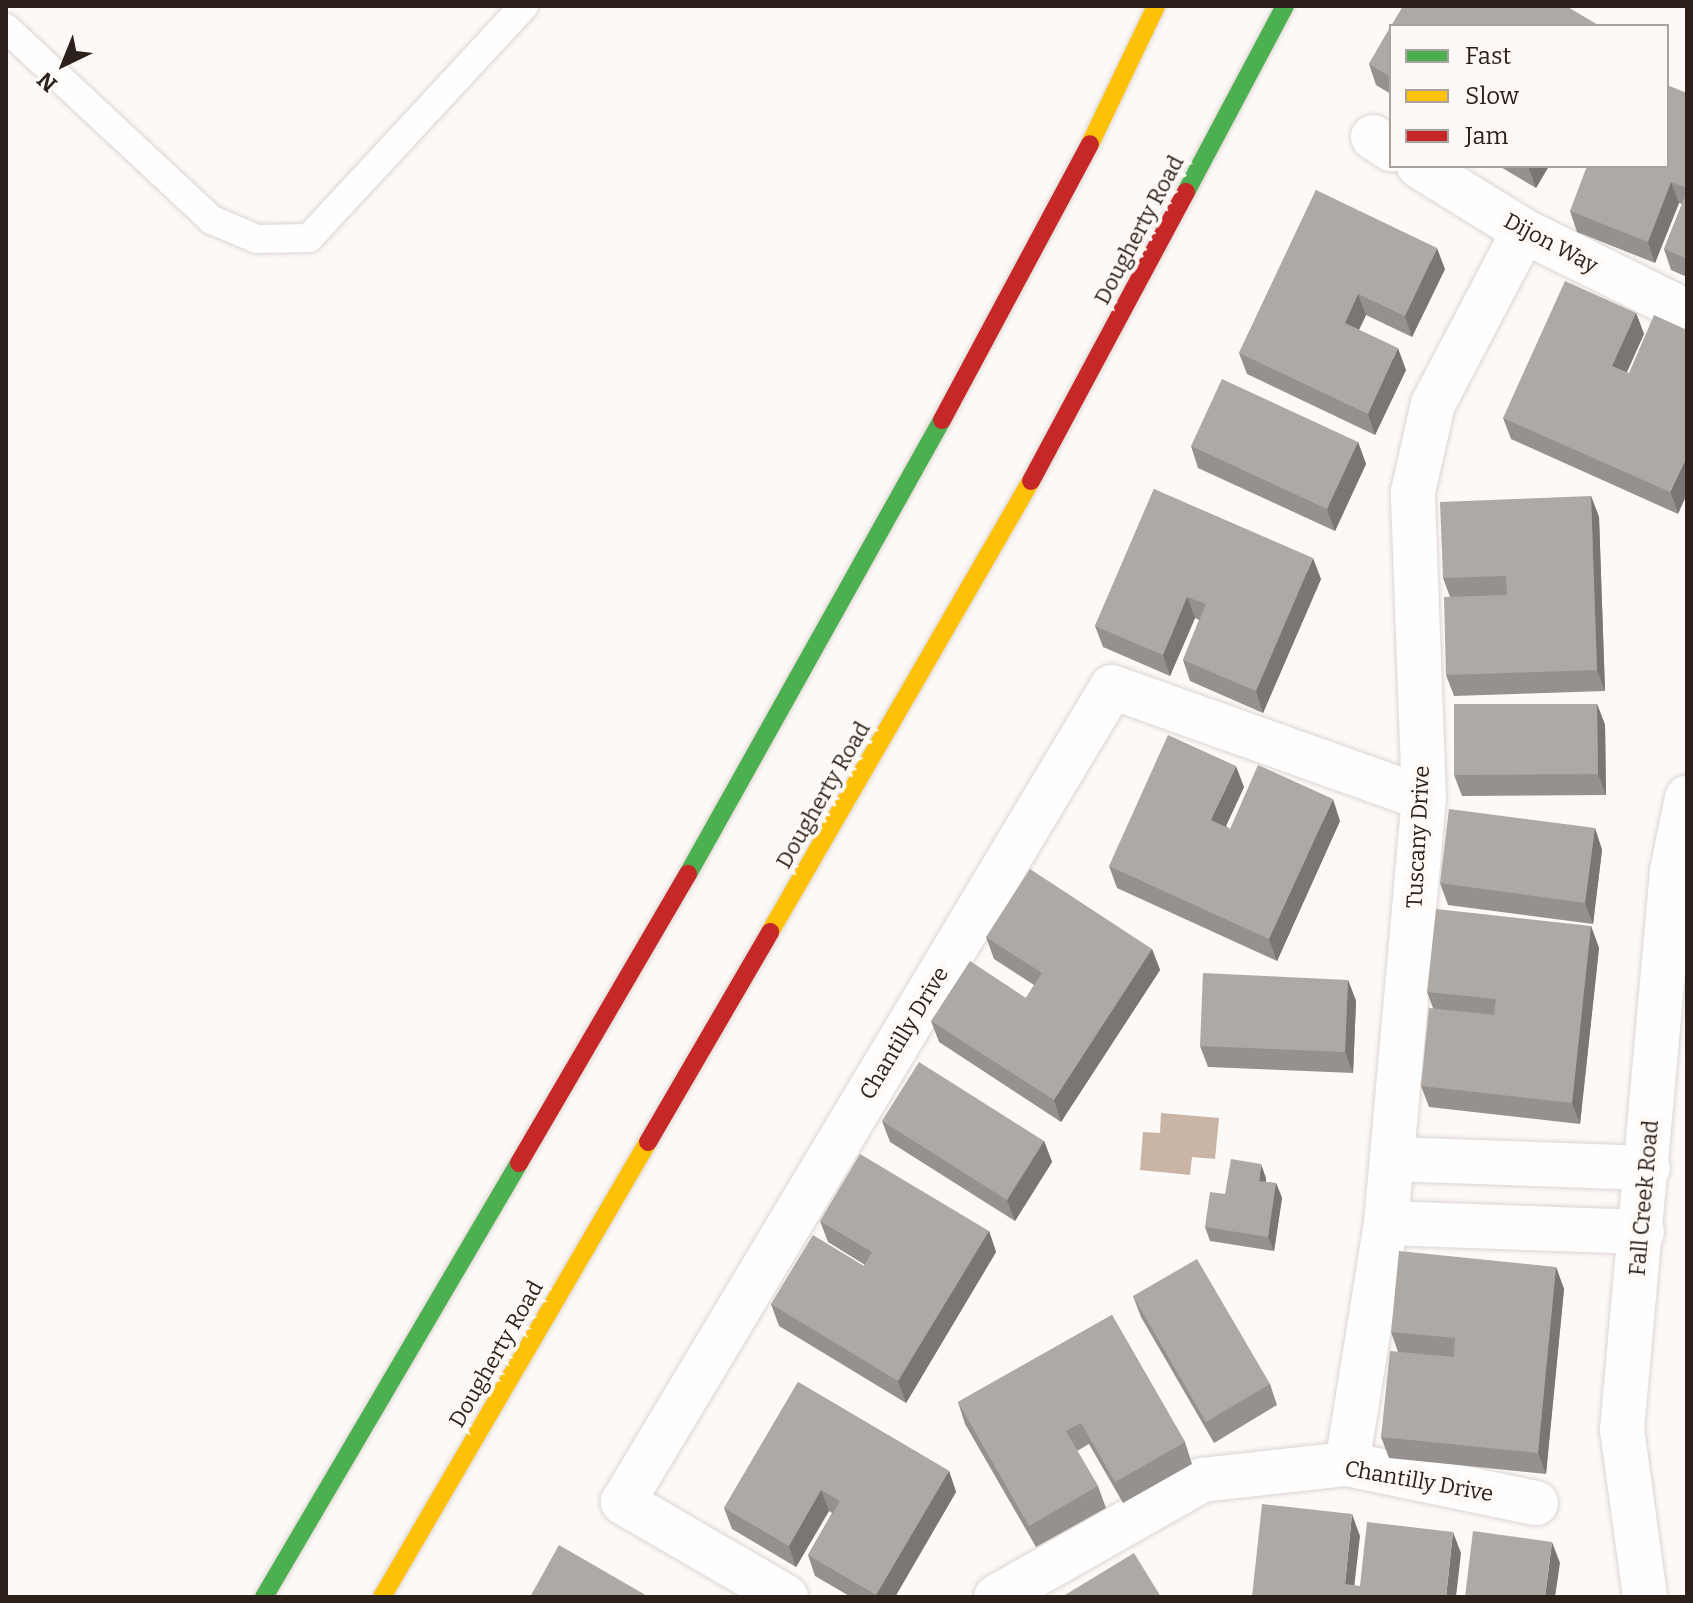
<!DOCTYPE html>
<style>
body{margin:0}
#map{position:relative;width:1693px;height:1603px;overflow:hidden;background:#fcf9f7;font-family:Bitter,serif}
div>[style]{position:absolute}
.water>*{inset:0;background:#c9b4a5}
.roads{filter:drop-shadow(0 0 2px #dcd5d1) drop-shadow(0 0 2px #dcd5d1)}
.lane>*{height:28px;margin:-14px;padding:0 14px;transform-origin:14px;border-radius:14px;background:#fffefe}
.street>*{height:44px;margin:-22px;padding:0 22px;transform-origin:22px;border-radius:22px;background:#fffefe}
.fast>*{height:18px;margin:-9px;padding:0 9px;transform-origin:9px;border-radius:9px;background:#4caf50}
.slow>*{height:18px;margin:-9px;padding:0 9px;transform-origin:9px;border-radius:9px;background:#ffc107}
.jam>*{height:18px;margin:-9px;padding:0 9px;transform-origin:9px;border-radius:9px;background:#c62828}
.wall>*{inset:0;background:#96918e}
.shaded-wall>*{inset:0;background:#7a7674}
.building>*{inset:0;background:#aea9a5}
span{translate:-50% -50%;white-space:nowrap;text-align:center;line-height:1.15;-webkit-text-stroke:8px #fef9f5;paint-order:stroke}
.street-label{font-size:22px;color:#2b211a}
.frame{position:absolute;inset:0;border:8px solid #2b211a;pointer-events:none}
.legend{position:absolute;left:1389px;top:24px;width:280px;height:144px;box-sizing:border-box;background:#fef9f5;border:2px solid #aaa39d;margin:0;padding:10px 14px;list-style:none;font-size:24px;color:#2b211a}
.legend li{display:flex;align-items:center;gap:16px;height:40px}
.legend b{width:40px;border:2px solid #aaa39d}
.north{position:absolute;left:24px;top:24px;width:80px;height:80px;-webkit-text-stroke:6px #fef9f5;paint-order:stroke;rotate:223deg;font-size:22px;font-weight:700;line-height:32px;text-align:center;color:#2b211a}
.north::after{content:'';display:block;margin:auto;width:28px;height:36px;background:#2b211a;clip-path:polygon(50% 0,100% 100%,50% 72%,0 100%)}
</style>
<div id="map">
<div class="water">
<i style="clip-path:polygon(1161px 1113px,1219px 1118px,1215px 1159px,1192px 1157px,1190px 1175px,1140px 1170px,1143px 1132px,1160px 1133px)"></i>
</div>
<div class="roads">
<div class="lane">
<i style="left:6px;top:28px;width:282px;rotate:43deg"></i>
<i style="left:212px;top:220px;width:49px;rotate:22.9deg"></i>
<i style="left:257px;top:239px;width:52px;rotate:-1.1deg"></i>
<i style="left:309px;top:238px;width:316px;rotate:-47.2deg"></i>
</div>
<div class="street">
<i style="left:1373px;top:137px;width:22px;rotate:34deg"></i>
<i style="left:1419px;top:166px;width:123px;rotate:31.8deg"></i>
<i style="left:1524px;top:231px;width:182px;rotate:26.4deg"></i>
<i style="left:1392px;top:1159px;width:256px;rotate:2deg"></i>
<i style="left:1386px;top:1223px;width:256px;rotate:2deg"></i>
<i style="left:1347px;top:1464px;width:244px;rotate:-80.8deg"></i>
<i style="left:1386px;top:1223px;width:427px;rotate:-84.9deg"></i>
<i style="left:1424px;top:798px;width:306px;rotate:-92.1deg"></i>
<i style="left:1413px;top:492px;width:90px;rotate:-77.2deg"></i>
<i style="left:1433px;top:404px;width:195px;rotate:-62.3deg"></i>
<i style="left:786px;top:1597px;width:189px;rotate:-149.8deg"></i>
<i style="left:623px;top:1502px;width:950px;rotate:-59.04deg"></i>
<i style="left:1112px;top:687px;width:331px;rotate:19.6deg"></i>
<i style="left:996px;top:1597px;width:237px;rotate:-29.6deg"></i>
<i style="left:1202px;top:1480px;width:146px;rotate:-6.3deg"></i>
<i style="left:1347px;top:1464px;width:193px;rotate:11.7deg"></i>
<i style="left:1645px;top:1597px;width:169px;rotate:-97.8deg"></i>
<i style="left:1622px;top:1430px;width:561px;rotate:-84.89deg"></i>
<i style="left:1672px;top:871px;width:75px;rotate:-78.4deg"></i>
</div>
<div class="fast">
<i style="left:1186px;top:192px;width:211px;rotate:-62deg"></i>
<i style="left:688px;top:874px;width:520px;rotate:-60.77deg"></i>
<i style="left:264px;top:1597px;width:503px;rotate:-59.56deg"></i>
</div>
<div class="slow">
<i style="left:1090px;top:144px;width:153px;rotate:-64.4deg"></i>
<i style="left:770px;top:932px;width:521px;rotate:-59.94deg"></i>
<i style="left:382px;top:1597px;width:527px;rotate:-59.69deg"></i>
</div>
<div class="jam">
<i style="left:942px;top:420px;width:313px;rotate:-61.8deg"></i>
<i style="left:1031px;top:481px;width:328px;rotate:-61.8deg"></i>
<i style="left:648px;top:1142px;width:243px;rotate:-59.8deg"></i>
<i style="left:519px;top:1163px;width:335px;rotate:-59.7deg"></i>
</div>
</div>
<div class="wall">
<i style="clip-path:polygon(1391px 26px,1391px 94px,1376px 85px,1369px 64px)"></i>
<i style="clip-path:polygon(1687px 93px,1687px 277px,1671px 270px,1664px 249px,1682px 204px,1679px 203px,1655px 263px,1577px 232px,1570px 211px)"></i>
<i style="clip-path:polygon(1499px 166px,1549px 166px,1536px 188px)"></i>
<i style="clip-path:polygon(1316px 190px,1445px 269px,1412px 337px,1366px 315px,1359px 330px,1406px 370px,1375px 435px,1247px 374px,1239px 353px)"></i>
<i style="clip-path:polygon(1636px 313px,1644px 334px,1627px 372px,1678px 514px,1511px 439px,1503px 418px)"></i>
<i style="clip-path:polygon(1358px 442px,1366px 464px,1335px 531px,1198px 468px,1191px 446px)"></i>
<i style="clip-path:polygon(1154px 489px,1321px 579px,1263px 713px,1190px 681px,1183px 660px,1199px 620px,1195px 618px,1170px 676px,1103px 647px,1095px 626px)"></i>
<i style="clip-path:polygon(1591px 496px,1599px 517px,1605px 691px,1454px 696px,1446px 675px,1450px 597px,1443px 578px)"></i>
<i style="clip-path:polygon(1597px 704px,1605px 725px,1606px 795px,1462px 796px,1454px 775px)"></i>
<i style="clip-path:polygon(1244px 787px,1226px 826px,1230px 829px,1340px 821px,1277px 961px,1117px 888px,1109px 866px)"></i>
<i style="clip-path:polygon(1595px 828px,1602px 850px,1593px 924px,1448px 905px,1440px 883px)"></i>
<i style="clip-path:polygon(1591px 926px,1599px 948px,1580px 1124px,1429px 1107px,1421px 1086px,1433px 1008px,1427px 992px)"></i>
<i style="clip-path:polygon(986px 937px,1152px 949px,1160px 970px,1061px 1122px,939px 1042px,931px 1021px,1026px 998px,1034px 985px,994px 959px)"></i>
<i style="clip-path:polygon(1348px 980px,1356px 1001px,1353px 1073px,1208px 1067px,1200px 1046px)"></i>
<i style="clip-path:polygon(882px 1121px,1044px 1141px,1052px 1162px,1015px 1221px,890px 1142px)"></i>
<i style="clip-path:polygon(1266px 1178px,1266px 1182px,1276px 1183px,1282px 1198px,1274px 1251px,1210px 1241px,1205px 1227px,1225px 1194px)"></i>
<i style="clip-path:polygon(820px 1221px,989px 1231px,996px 1252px,906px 1403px,779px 1326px,771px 1304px,864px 1266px,865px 1265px,828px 1242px)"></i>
<i style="clip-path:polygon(1556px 1267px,1564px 1289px,1546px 1474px,1389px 1458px,1381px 1437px,1398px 1352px,1391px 1332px)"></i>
<i style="clip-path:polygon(1133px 1296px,1270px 1384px,1277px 1405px,1214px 1443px,1141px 1317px)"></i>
<i style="clip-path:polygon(1112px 1315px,1185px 1442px,1192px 1464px,1123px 1503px,1089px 1444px,1077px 1451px,1098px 1486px,1106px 1508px,1036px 1547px,965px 1424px,958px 1402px)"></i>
<i style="clip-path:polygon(798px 1382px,949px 1471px,956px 1492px,895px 1597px,851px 1597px,815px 1576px,808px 1555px,832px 1513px,829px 1511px,796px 1567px,732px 1529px,724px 1508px)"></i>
</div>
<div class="shaded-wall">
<i style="clip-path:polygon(1528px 166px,1549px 166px,1536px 188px)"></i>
<i style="clip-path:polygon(1671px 182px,1679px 203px,1655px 263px,1648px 242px)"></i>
<i style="clip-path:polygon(1437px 248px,1445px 269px,1412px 337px,1405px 316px)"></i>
<i style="clip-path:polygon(1358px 294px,1366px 315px,1352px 344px,1345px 323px)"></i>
<i style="clip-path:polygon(1636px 313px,1644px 334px,1620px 387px,1612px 366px)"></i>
<i style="clip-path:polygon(1398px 348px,1406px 370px,1375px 435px,1368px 414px)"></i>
<i style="clip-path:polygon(1358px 442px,1366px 464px,1335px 531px,1327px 509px)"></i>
<i style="clip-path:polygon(1687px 456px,1687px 494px,1678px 514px,1670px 492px)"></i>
<i style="clip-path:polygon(1591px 496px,1599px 517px,1605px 691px,1597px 670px)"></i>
<i style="clip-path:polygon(1313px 558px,1321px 579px,1263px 713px,1256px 691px)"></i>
<i style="clip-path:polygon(1187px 597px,1195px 618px,1170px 676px,1163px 655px)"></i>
<i style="clip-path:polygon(1597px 704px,1605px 725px,1606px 795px,1598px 774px)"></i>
<i style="clip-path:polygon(1236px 766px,1244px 787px,1219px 841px,1211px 820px)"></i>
<i style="clip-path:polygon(1333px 799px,1340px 821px,1277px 961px,1269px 939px)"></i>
<i style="clip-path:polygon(1595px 828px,1602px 850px,1593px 924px,1585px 903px)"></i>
<i style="clip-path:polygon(1591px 926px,1599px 948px,1580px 1124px,1572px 1103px)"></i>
<i style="clip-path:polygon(1152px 949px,1160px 970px,1061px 1122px,1054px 1100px)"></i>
<i style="clip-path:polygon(1348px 980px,1356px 1001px,1353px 1073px,1345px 1052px)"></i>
<i style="clip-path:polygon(1044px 1141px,1052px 1162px,1015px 1221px,1007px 1200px)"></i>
<i style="clip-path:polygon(1261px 1164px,1266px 1178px,1264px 1195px,1259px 1181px)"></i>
<i style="clip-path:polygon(1276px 1183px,1282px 1198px,1274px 1251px,1268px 1237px)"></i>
<i style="clip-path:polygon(989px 1231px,996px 1252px,906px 1403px,898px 1381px)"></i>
<i style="clip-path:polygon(1556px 1267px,1564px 1289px,1546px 1474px,1538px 1453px)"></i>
<i style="clip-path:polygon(949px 1471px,956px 1492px,895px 1597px,877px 1597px,876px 1595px)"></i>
<i style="clip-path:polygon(821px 1490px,829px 1511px,796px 1567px,789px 1546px)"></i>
<i style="clip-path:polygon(1352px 1514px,1360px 1536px,1353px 1597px,1345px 1584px)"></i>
<i style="clip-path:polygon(1453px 1532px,1461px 1553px,1456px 1597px,1446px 1597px)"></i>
<i style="clip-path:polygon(1552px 1542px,1560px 1563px,1555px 1597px,1545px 1597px)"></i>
</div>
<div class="building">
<i style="clip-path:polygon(1403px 6px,1566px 6px,1600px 26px,1391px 26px)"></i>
<i style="clip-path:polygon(1391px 26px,1391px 77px,1369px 64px)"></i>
<i style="clip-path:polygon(1667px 85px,1687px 93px,1687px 188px,1671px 182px,1648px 242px,1570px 211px,1587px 166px,1667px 166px)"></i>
<i style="clip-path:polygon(1316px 190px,1437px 248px,1405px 316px,1358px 294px,1345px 323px,1398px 348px,1368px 414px,1239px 353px)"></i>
<i style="clip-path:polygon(1687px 191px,1687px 259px,1664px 249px)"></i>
<i style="clip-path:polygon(1565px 281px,1636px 313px,1612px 366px,1629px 373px,1654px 315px,1687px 330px,1687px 456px,1670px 492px,1503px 418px)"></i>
<i style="clip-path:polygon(1222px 379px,1358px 442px,1327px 509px,1191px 446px)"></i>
<i style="clip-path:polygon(1154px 489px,1313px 558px,1256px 691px,1183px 660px,1206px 604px,1187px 597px,1163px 655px,1095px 626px)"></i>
<i style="clip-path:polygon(1591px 496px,1597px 670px,1446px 675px,1444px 597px,1507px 595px,1506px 576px,1443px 578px,1440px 502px)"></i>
<i style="clip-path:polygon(1454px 704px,1597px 704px,1598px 774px,1454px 775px)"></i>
<i style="clip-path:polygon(1168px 735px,1236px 766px,1211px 820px,1230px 829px,1258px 765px,1333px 799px,1269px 939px,1109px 866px)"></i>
<i style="clip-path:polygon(1449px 809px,1595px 828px,1585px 903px,1440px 883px)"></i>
<i style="clip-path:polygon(1030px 869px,1152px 949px,1054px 1100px,931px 1021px,970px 961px,1026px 998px,1042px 973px,986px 937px)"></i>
<i style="clip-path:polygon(1436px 909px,1591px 926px,1572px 1103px,1421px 1086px,1429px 1008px,1494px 1015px,1496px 999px,1427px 992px)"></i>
<i style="clip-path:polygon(1203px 973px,1348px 980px,1345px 1052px,1200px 1046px)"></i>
<i style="clip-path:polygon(919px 1062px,1044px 1141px,1007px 1200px,882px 1121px)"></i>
<i style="clip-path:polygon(860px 1154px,989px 1231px,898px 1381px,771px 1304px,813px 1235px,864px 1266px,872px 1252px,820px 1221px)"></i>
<i style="clip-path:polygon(1231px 1159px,1261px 1164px,1259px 1181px,1276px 1183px,1268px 1237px,1205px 1227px,1210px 1192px,1225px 1194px)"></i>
<i style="clip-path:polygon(1399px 1251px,1556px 1267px,1538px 1453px,1381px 1437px,1390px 1351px,1454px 1357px,1455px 1338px,1391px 1332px)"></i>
<i style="clip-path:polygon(1197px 1259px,1270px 1384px,1206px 1422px,1133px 1296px)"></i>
<i style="clip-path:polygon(1112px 1315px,1185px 1442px,1115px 1482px,1081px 1423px,1066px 1431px,1098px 1486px,1029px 1526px,958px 1402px)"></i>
<i style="clip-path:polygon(798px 1382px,949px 1471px,876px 1595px,808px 1555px,840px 1501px,821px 1490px,789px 1546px,724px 1508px)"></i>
<i style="clip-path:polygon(1262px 1504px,1352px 1514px,1345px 1584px,1360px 1586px,1367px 1522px,1453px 1532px,1446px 1597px,1252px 1597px)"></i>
<i style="clip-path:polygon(1473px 1531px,1552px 1542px,1545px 1597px,1465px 1597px)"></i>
<i style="clip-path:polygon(559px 1545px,649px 1597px,530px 1597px)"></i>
<i style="clip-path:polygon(1134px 1553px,1161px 1597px,1067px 1597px,1065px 1595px)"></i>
</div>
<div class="street-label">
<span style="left:1139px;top:230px;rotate:-62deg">Dougherty Road</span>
<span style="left:1551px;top:243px;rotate:28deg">Dijon Way</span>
<span style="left:823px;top:795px;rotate:-60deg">Dougherty Road</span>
<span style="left:1418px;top:837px;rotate:-87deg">Tuscany Drive</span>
<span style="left:904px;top:1033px;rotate:-59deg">Chantilly Drive</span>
<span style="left:1644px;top:1198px;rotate:-85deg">Fall Creek Road</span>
<span style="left:496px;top:1354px;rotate:-60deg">Dougherty Road</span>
<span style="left:1419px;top:1481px;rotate:10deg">Chantilly Drive</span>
</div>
<div class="frame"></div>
<ul class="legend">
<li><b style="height:10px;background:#4caf50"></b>Fast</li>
<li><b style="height:10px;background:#ffc107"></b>Slow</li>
<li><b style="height:10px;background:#c62828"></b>Jam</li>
</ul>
<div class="north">N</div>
</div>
